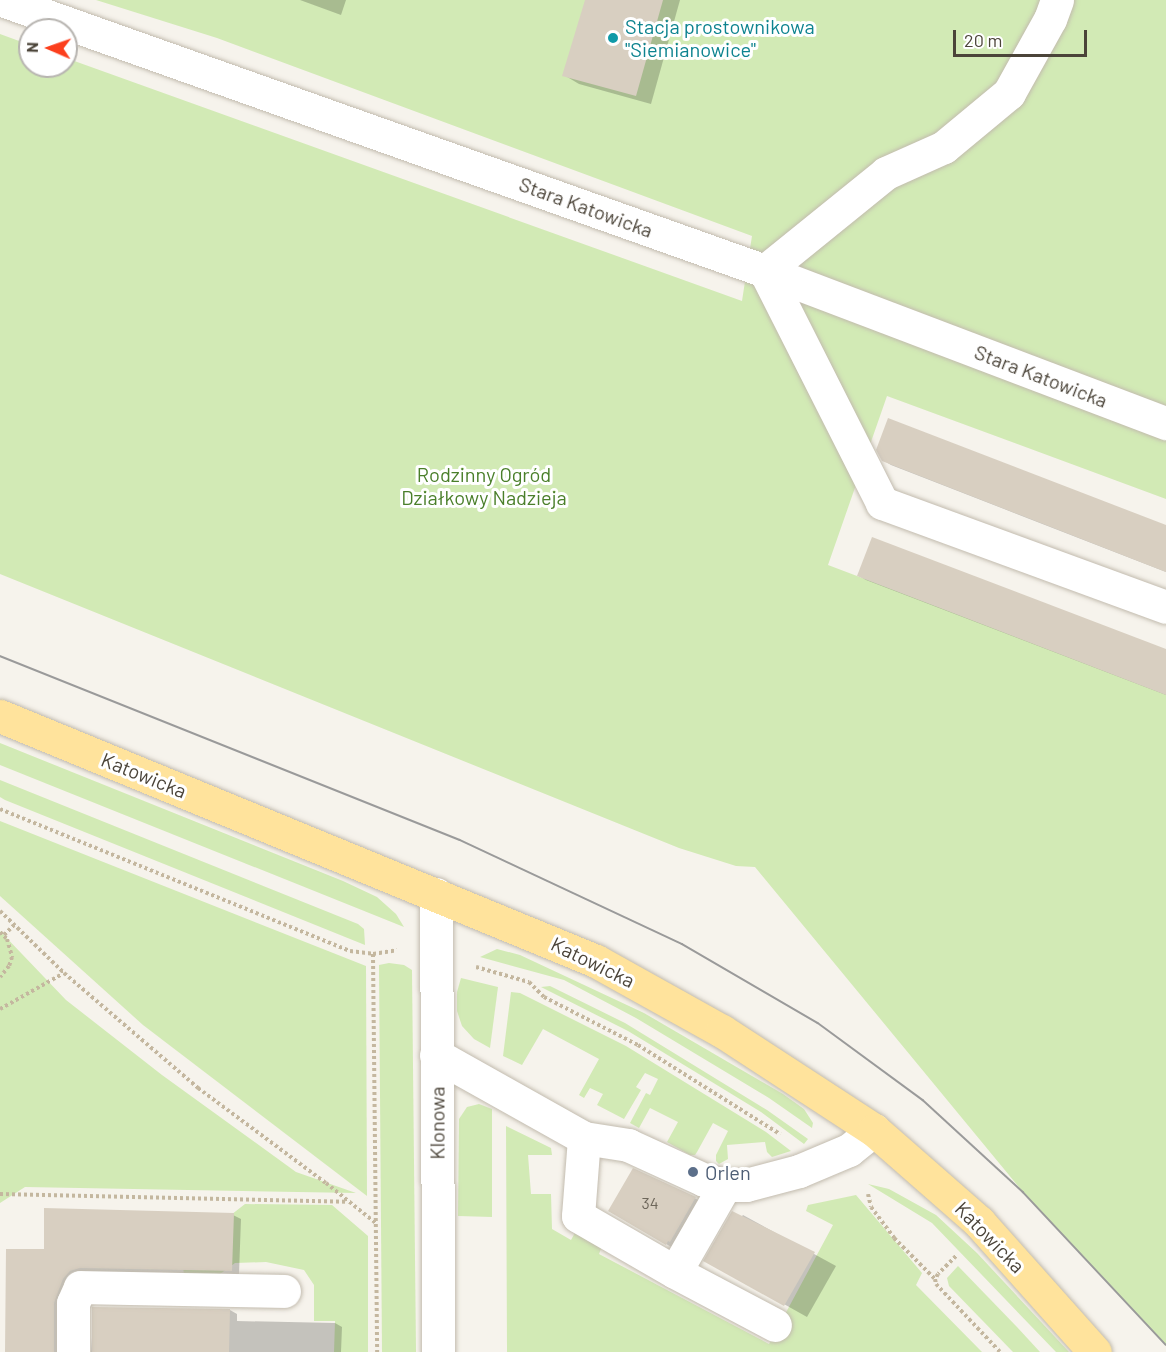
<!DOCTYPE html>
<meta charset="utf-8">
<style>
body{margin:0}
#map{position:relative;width:1166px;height:1352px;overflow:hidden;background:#f6f3ec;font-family:Barlow,sans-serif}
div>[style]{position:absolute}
.green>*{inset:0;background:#d2eab5}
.shadow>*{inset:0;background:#0003}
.building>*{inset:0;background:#d8cfc1}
.path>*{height:4px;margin-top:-2px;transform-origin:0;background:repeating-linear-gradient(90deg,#c4b79f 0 3px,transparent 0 6px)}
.roads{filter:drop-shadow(0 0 2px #c2bbae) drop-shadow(0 0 2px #c2bbae)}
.minor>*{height:33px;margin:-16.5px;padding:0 16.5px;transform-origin:16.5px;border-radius:16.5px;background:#fff}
.major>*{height:33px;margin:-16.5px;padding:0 16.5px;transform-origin:16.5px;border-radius:16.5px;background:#ffe39c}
.tram>*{height:1.5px;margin:-0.75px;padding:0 0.75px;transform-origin:0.75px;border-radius:0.75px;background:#9a9a9a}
.dots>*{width:16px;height:16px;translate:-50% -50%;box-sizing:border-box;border:3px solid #fff;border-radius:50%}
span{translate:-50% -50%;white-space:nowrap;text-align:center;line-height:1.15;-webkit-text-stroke:6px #fff;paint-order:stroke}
.number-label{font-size:16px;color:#6e675b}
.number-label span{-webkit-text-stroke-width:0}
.culture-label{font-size:20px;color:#0d838f}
.left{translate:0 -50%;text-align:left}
.street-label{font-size:20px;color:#4b4439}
.park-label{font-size:20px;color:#4a7f2a}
.service-label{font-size:20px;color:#4e5e75}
.north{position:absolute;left:18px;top:18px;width:60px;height:60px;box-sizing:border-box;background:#fff;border:2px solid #b7b4b0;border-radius:50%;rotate:272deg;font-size:16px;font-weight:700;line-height:24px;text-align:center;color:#4b4439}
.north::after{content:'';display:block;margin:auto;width:21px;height:27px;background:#fc3f1d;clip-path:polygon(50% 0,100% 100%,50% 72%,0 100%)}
.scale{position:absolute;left:953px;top:30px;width:134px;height:27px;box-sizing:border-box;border:3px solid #4b4439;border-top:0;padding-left:8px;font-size:18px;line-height:21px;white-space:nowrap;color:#4b4439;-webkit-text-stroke:4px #fff;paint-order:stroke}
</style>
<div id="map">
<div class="green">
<i style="clip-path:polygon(96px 0,1166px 0,1166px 499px,887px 396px,828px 565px,1166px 693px,1166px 1346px,1023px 1192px,755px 867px,736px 866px,679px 848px,0 574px,0 34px,30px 45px,30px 66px,66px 66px,66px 58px,742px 301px,752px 236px,217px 38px)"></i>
<i style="clip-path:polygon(0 743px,343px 881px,377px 897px,396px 914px,404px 927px,0 765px)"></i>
<i style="clip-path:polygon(0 780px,358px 924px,364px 929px,365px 945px,5px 800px,0 797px)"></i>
<i style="clip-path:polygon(0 821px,366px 966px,367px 1196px,143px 1025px,0 896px)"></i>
<i style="clip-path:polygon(0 931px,66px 1000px,162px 1075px,296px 1172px,356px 1193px,25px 1187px,0 1203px)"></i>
<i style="clip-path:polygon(497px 949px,520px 955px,644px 1013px,783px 1094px,804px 1109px,813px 1123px,812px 1128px,769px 1098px,636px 1018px,564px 980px,480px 957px)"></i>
<i style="clip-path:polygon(389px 963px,404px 965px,412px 970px,416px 1352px,382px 1352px,379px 965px)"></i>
<i style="clip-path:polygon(461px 978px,498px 987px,490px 1048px,474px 1039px,462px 1026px,457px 1011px,457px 992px)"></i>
<i style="clip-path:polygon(550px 986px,625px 1023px,767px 1110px,808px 1139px,804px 1144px,761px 1112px,707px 1079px,628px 1031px,541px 987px)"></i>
<i style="clip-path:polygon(511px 992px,520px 993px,626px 1046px,766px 1132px,791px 1151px,772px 1157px,767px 1152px,765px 1142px,727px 1145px,728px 1159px,719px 1164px,716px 1161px,716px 1155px,728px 1131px,713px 1123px,697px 1152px,695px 1155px,690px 1155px,667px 1142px,678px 1122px,650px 1108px,639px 1128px,630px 1123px,646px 1093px,650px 1095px,658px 1079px,645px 1073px,636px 1087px,641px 1090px,624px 1119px,597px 1105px,603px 1094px,590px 1088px,584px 1098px,579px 1095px,599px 1059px,543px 1029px,522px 1065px,503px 1056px)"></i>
<i style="clip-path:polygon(479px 1104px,492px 1109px,492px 1217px,458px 1216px,459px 1119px,467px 1107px)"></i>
<i style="clip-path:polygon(506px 1126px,551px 1148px,552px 1155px,528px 1155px,531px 1194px,551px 1194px,552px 1229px,571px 1240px,576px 1231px,602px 1246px,599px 1254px,769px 1344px,833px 1225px,806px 1211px,808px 1205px,856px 1195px,922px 1273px,916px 1285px,982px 1352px,507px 1352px)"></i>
<i style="clip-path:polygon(868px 1184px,889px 1189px,936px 1215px,977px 1253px,1069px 1352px,1056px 1352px,932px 1223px)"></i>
<i style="clip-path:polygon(245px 1204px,332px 1205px,368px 1236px,368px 1352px,334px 1352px,335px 1321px,314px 1321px,314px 1285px,304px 1270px,266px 1262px,235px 1263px,216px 1277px,184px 1277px,182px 1253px)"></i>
<i style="clip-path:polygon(958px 1266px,1017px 1327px,1040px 1352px,1013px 1352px,949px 1286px,947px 1278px)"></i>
</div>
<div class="shadow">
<i style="clip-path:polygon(300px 0,346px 0,341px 15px)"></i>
<i style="clip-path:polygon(586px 0,680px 0,651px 104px,579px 84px,564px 75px)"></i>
<i style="clip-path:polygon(883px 460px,1166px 526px,1166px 572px,891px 465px)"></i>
<i style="clip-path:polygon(859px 576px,1166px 651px,1166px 695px,866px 580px)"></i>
<i style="clip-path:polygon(633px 1170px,703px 1202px,673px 1248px,610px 1211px)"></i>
<i style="clip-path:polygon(233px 1215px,241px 1219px,239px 1274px,88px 1272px,61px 1352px,7px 1352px,45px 1250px)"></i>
<i style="clip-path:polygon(743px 1215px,836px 1266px,807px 1317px,705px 1260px)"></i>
<i style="clip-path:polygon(94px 1308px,230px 1310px,237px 1314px,237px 1321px,335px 1323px,342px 1327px,341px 1352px,91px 1352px)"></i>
</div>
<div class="building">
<i style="clip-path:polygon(585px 0,663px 0,636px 96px,562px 76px)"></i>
<i style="clip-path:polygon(888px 418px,1166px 525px,1166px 572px,882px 461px,876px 450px)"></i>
<i style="clip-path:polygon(872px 537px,1166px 649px,1166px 695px,857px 576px)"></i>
<i style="clip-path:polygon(633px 1168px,696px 1197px,670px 1242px,668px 1241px,666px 1245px,608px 1211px)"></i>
<i style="clip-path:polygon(44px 1208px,234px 1213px,232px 1271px,80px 1268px,70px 1271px,63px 1279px,54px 1303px,54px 1352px,5px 1352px,6px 1249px,44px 1249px)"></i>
<i style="clip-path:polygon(732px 1211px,815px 1252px,784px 1306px,703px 1261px)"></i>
<i style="clip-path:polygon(92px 1307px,230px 1309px,229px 1352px,92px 1352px)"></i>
</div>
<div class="path">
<i style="left:0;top:809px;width:378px;rotate:22.1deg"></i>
<i style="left:350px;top:951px;width:23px;rotate:7deg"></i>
<i style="left:373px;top:954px;width:24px;rotate:-9deg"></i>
<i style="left:0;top:911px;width:89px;rotate:44.1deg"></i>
<i style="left:64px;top:973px;width:177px;rotate:40.6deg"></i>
<i style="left:198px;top:1088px;width:159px;rotate:36.6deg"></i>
<i style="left:326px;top:1183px;width:65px;rotate:38.8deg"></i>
<i style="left:0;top:932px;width:10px;rotate:45deg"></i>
<i style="left:7px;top:939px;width:19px;rotate:74deg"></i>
<i style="left:12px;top:957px;width:9px;rotate:108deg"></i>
<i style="left:9px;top:966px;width:14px;rotate:129deg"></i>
<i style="left:4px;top:935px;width:14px;rotate:-45deg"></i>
<i style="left:373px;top:954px;width:398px;rotate:89.4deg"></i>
<i style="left:476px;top:967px;width:55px;rotate:15.8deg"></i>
<i style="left:529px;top:982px;width:21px;rotate:45deg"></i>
<i style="left:544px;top:997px;width:106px;rotate:27.1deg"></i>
<i style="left:638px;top:1045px;width:168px;rotate:32.1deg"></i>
<i style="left:0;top:1009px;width:73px;rotate:-29.4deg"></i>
<i style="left:0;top:1194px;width:347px;rotate:1.3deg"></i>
<i style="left:868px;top:1194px;width:13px;rotate:77deg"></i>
<i style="left:871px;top:1207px;width:39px;rotate:53deg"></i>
<i style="left:894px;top:1238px;width:58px;rotate:45deg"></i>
<i style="left:956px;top:1256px;width:25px;rotate:135deg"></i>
<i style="left:938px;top:1274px;width:6px;rotate:121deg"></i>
<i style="left:935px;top:1279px;width:5px;rotate:79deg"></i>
<i style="left:936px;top:1284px;width:93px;rotate:46.7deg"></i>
</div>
<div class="roads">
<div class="minor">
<i style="left:2px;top:0;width:810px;rotate:19.55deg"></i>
<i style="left:765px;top:271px;width:429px;rotate:20.8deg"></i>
<i style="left:1057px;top:0;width:20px;rotate:110deg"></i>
<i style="left:1050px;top:19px;width:85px;rotate:119deg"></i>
<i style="left:1009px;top:93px;width:85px;rotate:140.3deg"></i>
<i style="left:944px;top:147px;width:64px;rotate:155.9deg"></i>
<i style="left:886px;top:173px;width:156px;rotate:141deg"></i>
<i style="left:765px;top:271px;width:260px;rotate:63.2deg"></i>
<i style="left:882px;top:503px;width:302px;rotate:20.1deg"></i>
<i style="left:436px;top:894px;width:458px;rotate:89.7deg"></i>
<i style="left:436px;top:1055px;width:170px;rotate:29.3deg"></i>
<i style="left:584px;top:1138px;width:45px;rotate:9deg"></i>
<i style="left:628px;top:1145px;width:84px;rotate:24.7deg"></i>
<i style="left:704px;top:1180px;width:22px;rotate:13deg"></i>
<i style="left:725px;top:1185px;width:21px"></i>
<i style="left:746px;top:1185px;width:55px;rotate:-14.8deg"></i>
<i style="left:799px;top:1171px;width:54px;rotate:-22.8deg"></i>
<i style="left:849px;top:1150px;width:32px;rotate:-39deg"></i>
<i style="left:584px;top:1138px;width:78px;rotate:94.4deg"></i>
<i style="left:578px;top:1216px;width:112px;rotate:30deg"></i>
<i style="left:725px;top:1185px;width:100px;rotate:119.9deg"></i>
<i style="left:675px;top:1272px;width:113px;rotate:27.9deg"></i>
<i style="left:73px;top:1352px;width:49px;rotate:-90deg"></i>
<i style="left:73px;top:1303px;width:17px;rotate:-66deg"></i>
<i style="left:80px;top:1287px;width:204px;rotate:1.1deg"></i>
</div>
<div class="major">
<i style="left:0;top:716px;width:644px;rotate:22.35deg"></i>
<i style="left:596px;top:961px;width:144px;rotate:29.1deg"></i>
<i style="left:722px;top:1031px;width:181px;rotate:33.1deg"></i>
<i style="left:874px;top:1130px;width:140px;rotate:41.2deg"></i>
<i style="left:979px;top:1222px;width:174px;rotate:48.3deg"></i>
</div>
</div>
<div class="tram">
<i style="left:0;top:656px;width:495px;rotate:21.8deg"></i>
<i style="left:460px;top:840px;width:245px;rotate:25.1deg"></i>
<i style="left:682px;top:944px;width:157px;rotate:30.2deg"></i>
<i style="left:818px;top:1023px;width:130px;rotate:36.3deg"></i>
<i style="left:923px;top:1100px;width:136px;rotate:42.6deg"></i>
<i style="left:1023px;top:1192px;width:209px;rotate:46.9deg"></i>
</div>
<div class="dots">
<i style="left:613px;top:38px;background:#0f9aa8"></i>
<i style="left:693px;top:1172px;background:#5c6f8a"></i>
</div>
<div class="number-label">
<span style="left:650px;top:1203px">34</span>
</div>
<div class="culture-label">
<span class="left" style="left:625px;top:38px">Stacja prostownikowa<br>"Siemianowice"</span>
</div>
<div class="street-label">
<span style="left:586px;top:207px;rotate:20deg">Stara Katowicka</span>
<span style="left:1041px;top:376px;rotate:21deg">Stara Katowicka</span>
<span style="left:144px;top:775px;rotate:22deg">Katowicka</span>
<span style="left:593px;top:962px;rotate:26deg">Katowicka</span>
<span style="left:437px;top:1123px;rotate:-90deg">Klonowa</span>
<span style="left:990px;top:1237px;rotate:46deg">Katowicka</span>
</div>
<div class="park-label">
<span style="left:484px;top:486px">Rodzinny Ogród<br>Działkowy Nadzieja</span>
</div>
<div class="service-label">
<span class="left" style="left:705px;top:1172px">Orlen</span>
</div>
<div class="north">N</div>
<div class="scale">20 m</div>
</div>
